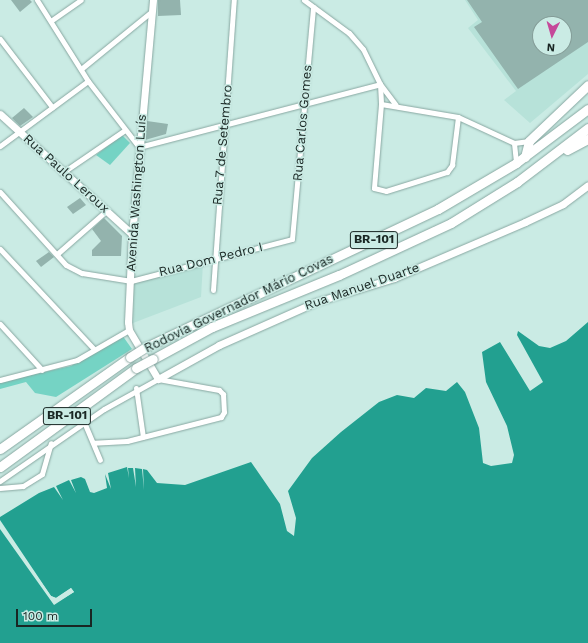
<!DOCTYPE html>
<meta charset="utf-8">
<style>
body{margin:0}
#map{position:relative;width:588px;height:643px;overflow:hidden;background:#caebe4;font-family:"Work Sans",sans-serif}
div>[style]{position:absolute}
.built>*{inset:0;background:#b7e2d9}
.green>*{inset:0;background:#75d3c4}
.water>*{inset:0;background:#22a090}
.pier>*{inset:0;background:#caebe4}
.building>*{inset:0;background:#93b3ad}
.roads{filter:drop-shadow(0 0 1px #88a7a1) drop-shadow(0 0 1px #88a7a1)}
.street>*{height:5px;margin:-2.5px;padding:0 2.5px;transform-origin:2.5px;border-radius:2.5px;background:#fff}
.secondary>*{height:7px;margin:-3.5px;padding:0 3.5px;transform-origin:3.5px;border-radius:3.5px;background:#fff}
.highway>*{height:9px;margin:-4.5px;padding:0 4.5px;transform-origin:4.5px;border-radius:4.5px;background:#fff}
.bridges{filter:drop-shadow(0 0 1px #88a7a1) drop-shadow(0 0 1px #88a7a1)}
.highway-bridge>*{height:9px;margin:-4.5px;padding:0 4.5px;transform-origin:4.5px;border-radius:4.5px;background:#fff}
span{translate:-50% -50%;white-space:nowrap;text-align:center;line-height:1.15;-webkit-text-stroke:3px #caebe4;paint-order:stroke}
.shield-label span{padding:1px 3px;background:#caebe4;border:1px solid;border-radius:3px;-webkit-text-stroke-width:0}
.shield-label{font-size:12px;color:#192623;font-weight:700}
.street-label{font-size:13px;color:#192623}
.north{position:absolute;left:532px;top:16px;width:40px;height:40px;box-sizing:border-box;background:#caebe4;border:1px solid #839c97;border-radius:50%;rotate:185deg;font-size:11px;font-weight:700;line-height:16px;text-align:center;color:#192623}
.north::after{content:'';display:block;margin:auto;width:14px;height:18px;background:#c5499a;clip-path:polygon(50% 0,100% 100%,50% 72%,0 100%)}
.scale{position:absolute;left:16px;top:609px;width:76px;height:18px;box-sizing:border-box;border:2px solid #192623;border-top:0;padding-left:5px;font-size:12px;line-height:14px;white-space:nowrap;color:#192623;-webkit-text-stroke:3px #caebe4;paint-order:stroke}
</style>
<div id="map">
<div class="built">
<i style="clip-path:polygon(evenodd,465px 0,588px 0,588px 74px,530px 123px,504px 100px,516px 91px,468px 28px,478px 20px,465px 0,540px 24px,564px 24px,564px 48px,540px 48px,540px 24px)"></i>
<i style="clip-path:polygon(203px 263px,201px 297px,133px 323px,134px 282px)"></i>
</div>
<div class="green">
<i style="clip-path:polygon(122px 135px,130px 143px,110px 165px,96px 155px)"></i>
<i style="clip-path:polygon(122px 335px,132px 349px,56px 397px,35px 393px,26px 382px,0 389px,0 382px,71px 366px)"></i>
</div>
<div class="water">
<i style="clip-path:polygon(588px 322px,588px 643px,0 643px,0 529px,54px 605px,74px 592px,71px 588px,56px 598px,51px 596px,0 520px,0 517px,39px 493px,54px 487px,63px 500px,56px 486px,69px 480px,76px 493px,71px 480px,81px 477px,85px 479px,90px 492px,94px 493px,107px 488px,105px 474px,111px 489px,108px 473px,127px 467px,129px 478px,128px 468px,133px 468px,136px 487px,135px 468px,142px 469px,144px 490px,143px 469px,147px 470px,157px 483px,185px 485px,251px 462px,280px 504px,287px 531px,294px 536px,296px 518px,288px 491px,312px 458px,341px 432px,379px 402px,397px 395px,414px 398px,426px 388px,446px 391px,457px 382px,465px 392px,479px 428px,483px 463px,491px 466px,512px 463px,514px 455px,507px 426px,486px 382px,482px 352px,500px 342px,530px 391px,543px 382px,517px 335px,518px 331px,539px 346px,550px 348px,566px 341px)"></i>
</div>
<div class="pier">
<i style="clip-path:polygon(0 524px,51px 596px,56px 598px,71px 588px,74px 592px,54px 604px)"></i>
</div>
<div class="building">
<i style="clip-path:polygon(11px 0,30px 0,32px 2px,20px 12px)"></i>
<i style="clip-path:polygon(158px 0,180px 0,181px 15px,158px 16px)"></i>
<i style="clip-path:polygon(evenodd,467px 0,588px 0,588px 42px,518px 89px,474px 27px,482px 22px,467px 0,540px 24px,564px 24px,564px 48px,540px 48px,540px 24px)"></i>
<i style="clip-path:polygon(24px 108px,33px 117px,20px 126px,12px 118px)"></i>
<i style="clip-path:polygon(147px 121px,168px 124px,166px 134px,145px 140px)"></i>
<i style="clip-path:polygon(80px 198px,86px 205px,73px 214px,67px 207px)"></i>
<i style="clip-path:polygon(104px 218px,122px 236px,121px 256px,92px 256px,92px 250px,101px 241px,92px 229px)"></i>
<i style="clip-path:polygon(49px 252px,54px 257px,41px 267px,36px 261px)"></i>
</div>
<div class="roads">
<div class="street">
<i style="left:37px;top:0;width:96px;rotate:57.8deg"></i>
<i style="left:88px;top:81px;width:83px;rotate:52.3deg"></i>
<i style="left:139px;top:147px;width:249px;rotate:-14.6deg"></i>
<i style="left:380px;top:84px;width:26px;rotate:53deg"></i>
<i style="left:304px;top:0;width:56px;rotate:36.3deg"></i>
<i style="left:349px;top:33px;width:21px;rotate:49deg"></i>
<i style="left:363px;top:49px;width:39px;rotate:64deg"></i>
<i style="left:380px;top:84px;width:20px;rotate:87deg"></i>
<i style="left:381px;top:104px;width:78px;rotate:9.6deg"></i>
<i style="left:458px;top:117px;width:62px;rotate:24.9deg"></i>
<i style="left:514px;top:143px;width:15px;rotate:-8deg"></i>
<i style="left:52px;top:20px;width:35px;rotate:-35deg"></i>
<i style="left:0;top:39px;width:86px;rotate:52.6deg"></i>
<i style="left:81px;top:69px;width:92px;rotate:-39.2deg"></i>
<i style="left:381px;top:104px;width:84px;rotate:94.8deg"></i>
<i style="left:374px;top:188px;width:12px;rotate:14deg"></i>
<i style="left:386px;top:191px;width:64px;rotate:-17.3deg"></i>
<i style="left:447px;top:172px;width:9px;rotate:-54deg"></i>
<i style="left:452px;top:165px;width:48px;rotate:-82.9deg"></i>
<i style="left:514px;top:143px;width:20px;rotate:84deg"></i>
<i style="left:0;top:146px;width:109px;rotate:-36.5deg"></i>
<i style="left:62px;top:173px;width:76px;rotate:-34.3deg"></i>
<i style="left:0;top:192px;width:98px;rotate:47.9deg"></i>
<i style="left:66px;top:265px;width:18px;rotate:27deg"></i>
<i style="left:82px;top:273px;width:50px;rotate:9.3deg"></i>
<i style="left:131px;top:281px;width:166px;rotate:-14.6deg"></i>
<i style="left:292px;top:239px;width:233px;rotate:-84.8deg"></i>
<i style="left:0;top:249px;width:137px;rotate:46.8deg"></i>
<i style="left:57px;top:254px;width:67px;rotate:-41.3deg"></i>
<i style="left:213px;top:290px;width:291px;rotate:-85.9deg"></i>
<i style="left:0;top:324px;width:62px;rotate:47.6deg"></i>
<i style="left:0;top:380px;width:80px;rotate:-14.6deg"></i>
<i style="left:77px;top:360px;width:60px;rotate:-30deg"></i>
<i style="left:136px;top:388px;width:49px;rotate:81.9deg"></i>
<i style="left:84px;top:422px;width:41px;rotate:67.2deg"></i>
<i style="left:0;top:481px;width:126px;rotate:-34.7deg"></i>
<i style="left:104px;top:409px;width:62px;rotate:-29.1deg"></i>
<i style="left:158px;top:379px;width:62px;rotate:10.2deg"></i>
<i style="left:219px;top:390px;width:6px;rotate:45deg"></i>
<i style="left:223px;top:394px;width:18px;rotate:87deg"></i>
<i style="left:224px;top:412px;width:6px;rotate:121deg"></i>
<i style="left:221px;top:417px;width:97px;rotate:165.7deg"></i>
<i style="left:127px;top:441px;width:33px;rotate:177deg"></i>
<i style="left:0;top:488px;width:23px;rotate:-5deg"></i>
<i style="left:23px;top:486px;width:22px;rotate:-32deg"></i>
<i style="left:42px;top:474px;width:32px;rotate:-74deg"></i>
</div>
<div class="secondary">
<i style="left:153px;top:0;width:235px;rotate:95.1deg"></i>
<i style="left:132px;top:234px;width:88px;rotate:92.6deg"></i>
<i style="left:128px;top:322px;width:8px;rotate:83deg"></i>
<i style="left:129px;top:330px;width:57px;rotate:59.4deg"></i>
<i style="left:158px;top:379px;width:70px;rotate:-29.1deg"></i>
<i style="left:219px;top:345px;width:106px;rotate:-23.9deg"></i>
<i style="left:316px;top:302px;width:82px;rotate:-17.1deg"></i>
<i style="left:394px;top:278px;width:142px;rotate:-23.1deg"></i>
<i style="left:525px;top:222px;width:42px;rotate:-25.3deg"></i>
<i style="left:563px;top:204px;width:31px;rotate:-37deg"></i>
<i style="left:0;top:114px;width:178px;rotate:42.3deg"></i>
</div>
<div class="highway">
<i style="left:567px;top:150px;width:24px;rotate:-28deg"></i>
<i style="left:525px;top:157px;width:16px;rotate:-76deg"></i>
<i style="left:529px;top:141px;width:81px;rotate:-43.5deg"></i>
<i style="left:146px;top:347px;width:323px;rotate:-25.3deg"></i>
<i style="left:438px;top:209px;width:91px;rotate:-30.5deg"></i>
<i style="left:516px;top:163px;width:90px;rotate:-36.9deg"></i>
<i style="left:153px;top:359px;width:67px;rotate:-28.5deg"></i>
<i style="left:212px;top:327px;width:137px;rotate:-22.3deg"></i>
<i style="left:339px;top:275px;width:123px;rotate:-24.9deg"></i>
<i style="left:451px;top:223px;width:78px;rotate:-31.8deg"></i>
<i style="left:517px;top:182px;width:89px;rotate:-37.3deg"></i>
<i style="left:0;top:449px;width:159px;rotate:-35.3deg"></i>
<i style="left:0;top:467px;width:168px;rotate:-36.1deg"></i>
</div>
</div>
<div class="bridges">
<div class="highway-bridge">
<i style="left:130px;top:357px;width:19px;rotate:-32deg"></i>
<i style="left:136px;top:368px;width:19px;rotate:-28deg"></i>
</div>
</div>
<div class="shield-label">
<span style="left:374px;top:240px">BR-101</span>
<span style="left:67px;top:416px">BR-101</span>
</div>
<div class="street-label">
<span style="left:303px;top:123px;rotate:-85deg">Rua Carlos Gomes</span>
<span style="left:223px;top:145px;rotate:-85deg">Rua 7 de Setembro</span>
<span style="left:66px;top:174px;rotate:42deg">Rua Paulo Leroux</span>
<span style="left:137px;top:193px;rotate:-86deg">Avenida Washington Luís</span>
<span style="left:211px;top:260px;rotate:-14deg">Rua Dom Pedro I</span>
<span style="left:362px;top:287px;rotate:-19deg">Rua Manuel Duarte</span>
<span style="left:239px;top:304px;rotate:-26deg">Rodovia Governador Mário Covas</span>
</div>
<div class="north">N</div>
<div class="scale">100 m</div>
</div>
